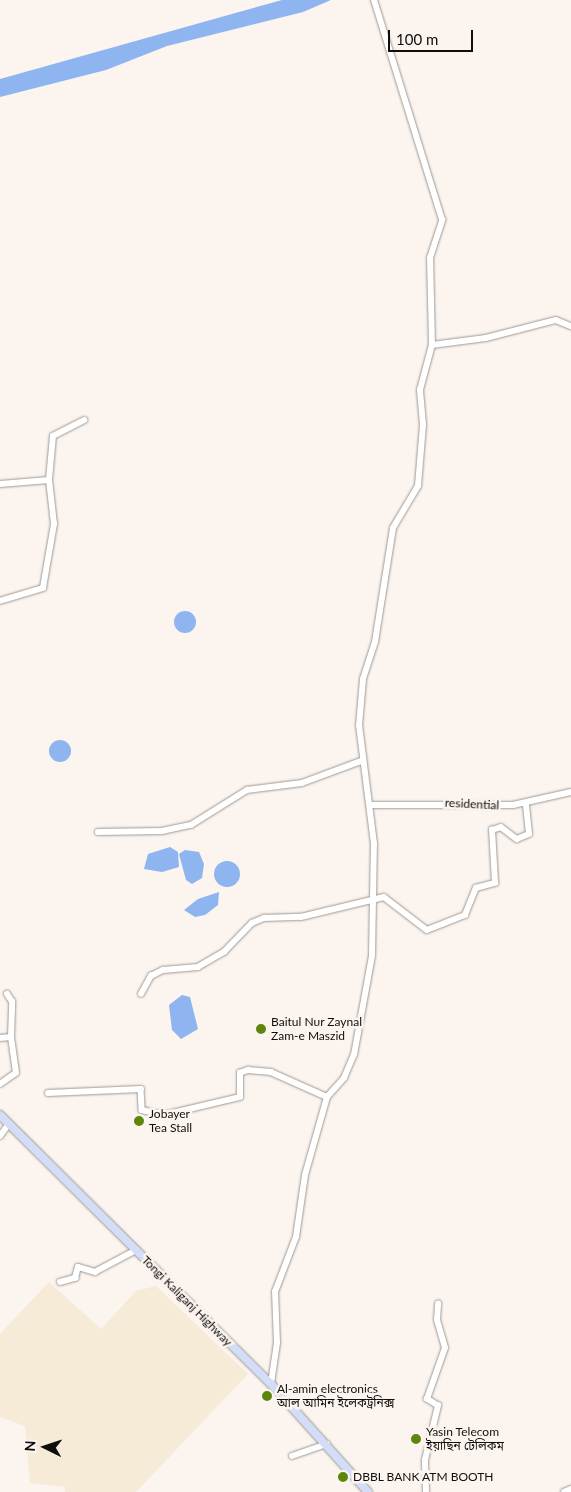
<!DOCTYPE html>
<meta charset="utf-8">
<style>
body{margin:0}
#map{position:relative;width:571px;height:1492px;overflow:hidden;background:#fbf4ef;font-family:Lato,"Noto Sans Bengali",sans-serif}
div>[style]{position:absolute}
.industrial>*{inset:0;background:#f5ebd6}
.water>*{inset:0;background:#8eb5f0}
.round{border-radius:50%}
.roads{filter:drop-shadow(0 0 1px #9e9893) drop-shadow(0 0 1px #9e9893)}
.minor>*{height:5.5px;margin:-2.75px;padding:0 2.75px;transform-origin:2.75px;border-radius:2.75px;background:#fff}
.major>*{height:8px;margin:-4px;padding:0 4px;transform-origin:4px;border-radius:4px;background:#d4ddf8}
.dots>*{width:14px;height:14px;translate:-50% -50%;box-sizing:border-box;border:2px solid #fbf4ef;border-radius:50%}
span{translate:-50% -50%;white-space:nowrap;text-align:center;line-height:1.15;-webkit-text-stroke:5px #fbf4ef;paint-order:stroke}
.street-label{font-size:12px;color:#100e0c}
.poi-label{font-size:12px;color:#100e0c}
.left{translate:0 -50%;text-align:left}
.north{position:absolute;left:20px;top:1422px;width:50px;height:50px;-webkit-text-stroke:4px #fbf4ef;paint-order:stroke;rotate:274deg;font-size:14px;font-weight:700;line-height:20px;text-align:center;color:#100e0c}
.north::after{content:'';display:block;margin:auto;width:18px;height:22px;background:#100e0c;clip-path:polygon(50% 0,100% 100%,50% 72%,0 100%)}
.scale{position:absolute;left:388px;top:30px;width:85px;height:22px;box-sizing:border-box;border:2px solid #100e0c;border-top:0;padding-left:6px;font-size:15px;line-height:18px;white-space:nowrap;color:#100e0c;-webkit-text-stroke:4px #fbf4ef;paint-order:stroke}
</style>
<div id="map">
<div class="industrial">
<i style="clip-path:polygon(49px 1282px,101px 1329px,136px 1291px,156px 1286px,248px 1374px,136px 1492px,65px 1492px,65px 1487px,30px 1483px,25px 1426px,0 1417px,0 1334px)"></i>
</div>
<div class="water">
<i style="clip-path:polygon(282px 0,331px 0,303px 12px,167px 46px,106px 70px,0 97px,0 79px)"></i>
<i class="round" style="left:174px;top:611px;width:22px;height:22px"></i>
<i class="round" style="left:49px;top:740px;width:22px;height:22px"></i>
<i style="clip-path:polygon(170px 847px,178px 852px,179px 867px,162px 872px,144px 869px,148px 854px)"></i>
<i style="clip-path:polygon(185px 850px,199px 852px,204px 864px,202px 878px,192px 884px,186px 880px,179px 854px)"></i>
<i class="round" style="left:214px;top:861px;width:26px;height:26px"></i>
<i style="clip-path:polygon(219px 892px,218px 905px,205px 915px,195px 917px,184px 910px,198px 899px)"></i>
<i style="clip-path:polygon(182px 995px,190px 997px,198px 1029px,181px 1039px,172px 1030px,169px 1005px)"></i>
</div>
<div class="roads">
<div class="minor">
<i style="left:432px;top:345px;width:54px;rotate:-7.4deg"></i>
<i style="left:486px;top:338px;width:72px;rotate:-14.4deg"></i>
<i style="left:556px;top:320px;width:16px;rotate:22deg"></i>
<i style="left:0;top:484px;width:49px;rotate:-4.7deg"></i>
<i style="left:0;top:601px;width:45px;rotate:-16.8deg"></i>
<i style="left:43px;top:588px;width:65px;rotate:-80.2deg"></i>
<i style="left:54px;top:524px;width:44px;rotate:-96.5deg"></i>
<i style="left:49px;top:480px;width:44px;rotate:-84.8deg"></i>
<i style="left:53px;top:436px;width:35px;rotate:-27deg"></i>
<i style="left:371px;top:805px;width:142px"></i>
<i style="left:513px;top:805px;width:59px;rotate:-12.6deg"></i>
<i style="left:98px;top:832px;width:64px;rotate:-0.9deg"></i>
<i style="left:162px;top:831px;width:30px;rotate:-12deg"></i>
<i style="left:191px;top:825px;width:66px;rotate:-32deg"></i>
<i style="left:247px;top:790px;width:55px;rotate:-7.3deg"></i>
<i style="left:302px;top:783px;width:63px;rotate:-20.4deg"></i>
<i style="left:141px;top:994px;width:21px;rotate:-61deg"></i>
<i style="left:151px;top:976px;width:13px;rotate:-27deg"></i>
<i style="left:163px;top:970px;width:35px;rotate:-5deg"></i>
<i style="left:198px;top:967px;width:30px;rotate:-30deg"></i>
<i style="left:224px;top:952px;width:40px;rotate:-46deg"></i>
<i style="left:252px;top:923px;width:13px;rotate:-23deg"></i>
<i style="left:264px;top:918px;width:37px;rotate:-2deg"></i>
<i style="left:301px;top:917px;width:85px;rotate:-13.5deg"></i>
<i style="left:384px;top:897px;width:54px;rotate:37.5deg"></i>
<i style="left:427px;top:930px;width:41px;rotate:-21.5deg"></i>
<i style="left:465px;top:915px;width:29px;rotate:-68deg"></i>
<i style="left:476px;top:888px;width:20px;rotate:-15deg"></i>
<i style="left:495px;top:883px;width:53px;rotate:-93.2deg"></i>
<i style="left:492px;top:830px;width:9px;rotate:-18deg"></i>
<i style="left:501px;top:827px;width:20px;rotate:37deg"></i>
<i style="left:517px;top:839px;width:13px;rotate:-23deg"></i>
<i style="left:529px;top:834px;width:31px;rotate:-96deg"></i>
<i style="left:0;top:1038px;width:11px;rotate:-5deg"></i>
<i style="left:0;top:1084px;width:19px;rotate:-35deg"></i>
<i style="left:16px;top:1073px;width:36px;rotate:-98deg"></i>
<i style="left:11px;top:1037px;width:35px;rotate:-88deg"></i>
<i style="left:12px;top:1002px;width:9px;rotate:-122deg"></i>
<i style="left:48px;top:1093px;width:93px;rotate:-2.5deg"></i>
<i style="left:141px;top:1089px;width:21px;rotate:87deg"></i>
<i style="left:142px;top:1110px;width:23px;rotate:13deg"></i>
<i style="left:164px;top:1115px;width:78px;rotate:-13.3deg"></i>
<i style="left:240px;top:1097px;width:24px;rotate:-90deg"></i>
<i style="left:240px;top:1073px;width:9px;rotate:-21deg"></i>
<i style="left:248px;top:1070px;width:23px;rotate:5deg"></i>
<i style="left:271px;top:1072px;width:61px;rotate:24.1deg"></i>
<i style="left:0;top:1136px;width:14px;rotate:-54deg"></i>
<i style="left:60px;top:1282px;width:16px;rotate:-15deg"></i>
<i style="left:75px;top:1278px;width:11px;rotate:-75deg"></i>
<i style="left:78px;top:1267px;width:18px;rotate:16deg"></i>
<i style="left:95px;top:1272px;width:47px;rotate:-28.2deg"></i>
<i style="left:271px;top:1384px;width:41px;rotate:-81.7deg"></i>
<i style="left:277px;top:1343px;width:51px;rotate:-92.2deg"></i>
<i style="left:275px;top:1292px;width:59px;rotate:-69.1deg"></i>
<i style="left:296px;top:1237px;width:63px;rotate:-81.7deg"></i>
<i style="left:305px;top:1175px;width:81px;rotate:-74.2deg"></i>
<i style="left:327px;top:1097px;width:25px;rotate:-48deg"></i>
<i style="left:344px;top:1078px;width:25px;rotate:-67deg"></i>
<i style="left:354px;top:1055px;width:101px;rotate:-79.7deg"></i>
<i style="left:372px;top:956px;width:112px;rotate:-89deg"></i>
<i style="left:374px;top:844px;width:119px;rotate:-97.2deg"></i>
<i style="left:359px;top:726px;width:47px;rotate:-85.1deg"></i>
<i style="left:363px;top:679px;width:39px;rotate:-72deg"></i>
<i style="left:375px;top:642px;width:115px;rotate:-81deg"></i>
<i style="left:393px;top:528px;width:49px;rotate:-59.2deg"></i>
<i style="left:418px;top:486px;width:61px;rotate:-85.3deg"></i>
<i style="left:423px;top:425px;width:35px;rotate:-95deg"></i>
<i style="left:420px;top:390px;width:47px;rotate:-75.1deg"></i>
<i style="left:432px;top:345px;width:87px;rotate:-91.3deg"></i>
<i style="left:430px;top:258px;width:40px;rotate:-72deg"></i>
<i style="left:442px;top:220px;width:230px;rotate:-107.2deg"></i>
<i style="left:292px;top:1456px;width:37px;rotate:-19deg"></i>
<i style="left:426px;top:1492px;width:32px;rotate:-92deg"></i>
<i style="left:425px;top:1460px;width:56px;rotate:-76.5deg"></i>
<i style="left:438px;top:1406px;width:13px;rotate:-148deg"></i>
<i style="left:427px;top:1399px;width:54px;rotate:-70.6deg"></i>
<i style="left:445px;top:1348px;width:29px;rotate:-106deg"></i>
<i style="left:437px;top:1320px;width:16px;rotate:-86deg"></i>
<i style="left:564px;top:1492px;width:8px;rotate:-23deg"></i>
</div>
<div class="major">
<i style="left:0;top:1115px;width:382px;rotate:44.8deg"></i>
<i style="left:271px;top:1384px;width:145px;rotate:48.1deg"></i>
</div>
</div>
<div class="dots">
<i style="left:261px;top:1029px;background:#5d860f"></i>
<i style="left:139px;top:1121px;background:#5d860f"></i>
<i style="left:267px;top:1396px;background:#5d860f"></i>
<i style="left:416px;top:1439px;background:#5d860f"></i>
<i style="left:343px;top:1477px;background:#5d860f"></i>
</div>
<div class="street-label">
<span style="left:472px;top:804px;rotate:3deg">residential</span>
<span style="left:187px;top:1301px;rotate:45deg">Tongi Kaliganj Highway</span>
</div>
<div class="poi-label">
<span class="left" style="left:271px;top:1029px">Baitul Nur Zaynal<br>Zam-e Maszid</span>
<span class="left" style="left:149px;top:1121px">Jobayer<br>Tea Stall</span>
<span class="left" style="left:277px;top:1396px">Al-amin electronics<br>আল আমিন ইলেকট্রনিক্স</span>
<span class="left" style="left:426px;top:1439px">Yasin Telecom<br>ইয়াছিন টেলিকম</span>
<span class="left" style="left:353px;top:1477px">DBBL BANK ATM BOOTH</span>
</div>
<div class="north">N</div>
<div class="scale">100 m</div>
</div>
